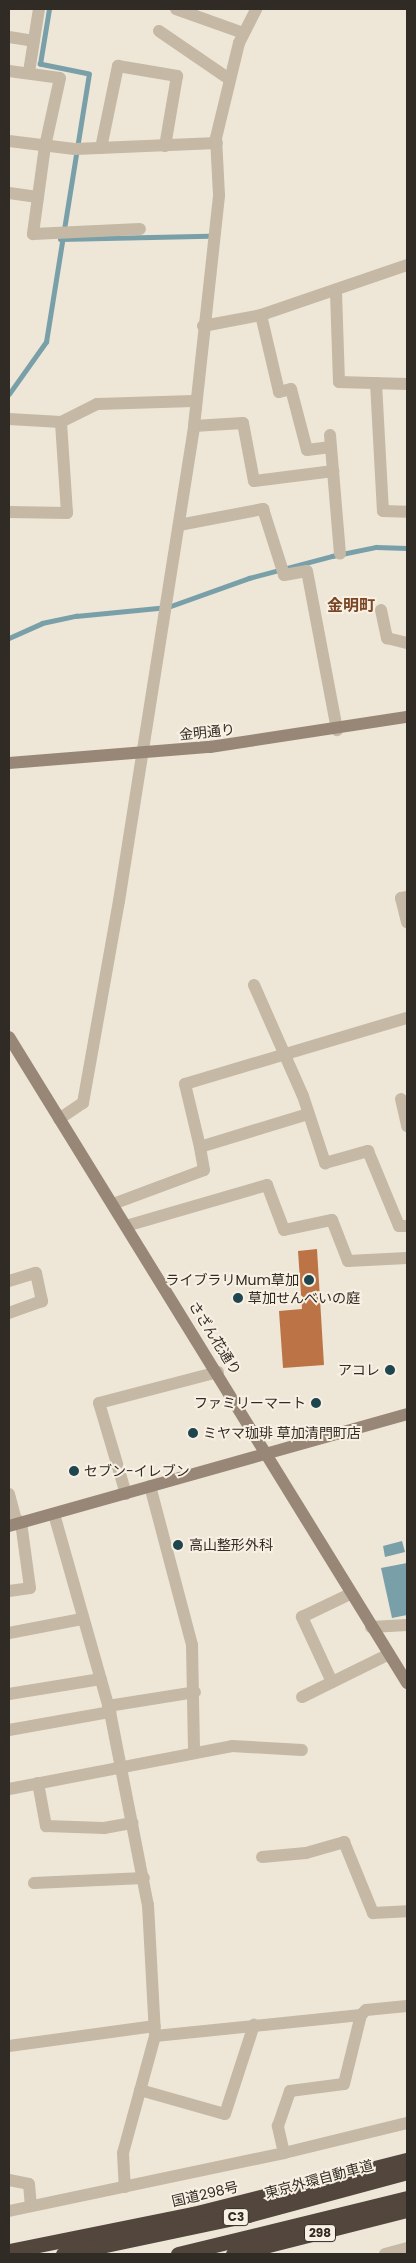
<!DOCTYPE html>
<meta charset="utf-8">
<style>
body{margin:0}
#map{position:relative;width:416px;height:2263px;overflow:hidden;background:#eee7d7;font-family:Poppins,"Noto Sans JP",sans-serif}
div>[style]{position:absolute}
.water>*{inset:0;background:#79a0a9}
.stream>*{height:4.5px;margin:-2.25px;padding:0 2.25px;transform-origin:2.25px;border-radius:2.25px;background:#79a0a9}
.building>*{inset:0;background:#bc7447}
.street>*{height:12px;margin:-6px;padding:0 6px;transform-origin:6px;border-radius:6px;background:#c5b8a5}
.secondary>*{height:12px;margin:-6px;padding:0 6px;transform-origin:6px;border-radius:6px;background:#988776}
.highway>*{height:15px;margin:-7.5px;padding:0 7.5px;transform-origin:7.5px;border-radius:7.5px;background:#52463d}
.dots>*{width:14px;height:14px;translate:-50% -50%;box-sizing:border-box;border:2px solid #f7f0e3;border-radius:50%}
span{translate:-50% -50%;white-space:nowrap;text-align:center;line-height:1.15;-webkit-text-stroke:4px #f7f0e3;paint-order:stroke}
.shield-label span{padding:1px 4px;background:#f7f0e3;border:1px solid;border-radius:4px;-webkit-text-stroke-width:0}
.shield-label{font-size:12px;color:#312b25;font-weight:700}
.street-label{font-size:14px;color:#312b25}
.poi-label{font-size:14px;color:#312b25}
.right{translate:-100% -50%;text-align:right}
.left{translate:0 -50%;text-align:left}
.quarter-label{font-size:16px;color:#7a4525;font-weight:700}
.frame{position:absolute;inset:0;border:10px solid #312b25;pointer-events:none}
</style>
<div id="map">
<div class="water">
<i style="clip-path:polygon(402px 1541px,405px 1552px,385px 1557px,383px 1546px)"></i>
<i style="clip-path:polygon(407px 1563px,407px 1615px,392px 1618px,381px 1568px)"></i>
</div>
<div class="stream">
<i style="left:60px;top:239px;width:149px;rotate:-1.2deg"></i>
<i style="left:9px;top:394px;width:64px;rotate:-54.6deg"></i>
<i style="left:46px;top:342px;width:271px;rotate:-80.9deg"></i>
<i style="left:89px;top:74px;width:50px;rotate:-168.5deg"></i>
<i style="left:40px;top:64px;width:56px;rotate:-80.7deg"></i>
<i style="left:9px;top:638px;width:36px;rotate:-24deg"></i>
<i style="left:42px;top:623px;width:35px;rotate:-12deg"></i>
<i style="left:76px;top:616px;width:92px;rotate:-5.6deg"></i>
<i style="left:168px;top:607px;width:86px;rotate:-19.7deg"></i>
<i style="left:249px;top:578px;width:86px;rotate:-14.8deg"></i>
<i style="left:332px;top:556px;width:45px;rotate:-11.6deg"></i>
<i style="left:376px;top:547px;width:31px;rotate:2deg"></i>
</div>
<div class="building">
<i style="clip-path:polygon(317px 1249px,324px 1365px,283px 1368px,279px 1311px,302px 1309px,298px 1251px)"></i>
</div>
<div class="street">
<i style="left:176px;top:9px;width:71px;rotate:19.7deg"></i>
<i style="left:159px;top:31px;width:85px;rotate:34.4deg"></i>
<i style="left:9px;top:37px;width:25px;rotate:9deg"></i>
<i style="left:9px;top:71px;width:51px;rotate:7.8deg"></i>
<i style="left:60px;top:78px;width:70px;rotate:102.4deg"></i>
<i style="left:45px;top:146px;width:89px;rotate:97.8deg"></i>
<i style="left:33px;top:234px;width:107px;rotate:-2.7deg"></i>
<i style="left:29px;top:72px;width:64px;rotate:-81deg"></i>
<i style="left:9px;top:141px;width:66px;rotate:6.9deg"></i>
<i style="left:75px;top:149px;width:142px;rotate:-2.4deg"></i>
<i style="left:101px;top:148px;width:84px;rotate:-78.3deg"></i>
<i style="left:118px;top:66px;width:60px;rotate:9.6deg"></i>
<i style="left:177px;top:76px;width:71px;rotate:99.7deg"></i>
<i style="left:9px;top:193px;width:29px;rotate:8deg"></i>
<i style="left:336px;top:292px;width:90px;rotate:88.1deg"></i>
<i style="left:339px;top:382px;width:68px;rotate:1.7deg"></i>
<i style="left:261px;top:315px;width:79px;rotate:76.8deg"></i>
<i style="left:279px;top:392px;width:12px;rotate:-14deg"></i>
<i style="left:291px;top:389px;width:63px;rotate:75.3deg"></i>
<i style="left:307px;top:450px;width:24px;rotate:-7deg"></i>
<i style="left:203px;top:326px;width:59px;rotate:-10.7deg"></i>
<i style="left:261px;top:315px;width:154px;rotate:-18.9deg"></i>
<i style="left:376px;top:383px;width:128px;rotate:86.9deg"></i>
<i style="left:383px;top:511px;width:24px;rotate:2deg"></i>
<i style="left:9px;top:419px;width:52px;rotate:3.3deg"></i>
<i style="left:61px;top:422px;width:40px;rotate:-26.6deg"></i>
<i style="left:97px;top:404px;width:97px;rotate:-1.8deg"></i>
<i style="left:194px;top:426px;width:49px;rotate:-3.5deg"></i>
<i style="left:243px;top:423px;width:59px;rotate:79.3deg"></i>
<i style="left:254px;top:481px;width:80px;rotate:-7.2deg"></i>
<i style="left:330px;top:435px;width:119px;rotate:85.2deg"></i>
<i style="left:9px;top:512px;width:58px;rotate:1deg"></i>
<i style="left:67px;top:513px;width:91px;rotate:-93.8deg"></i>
<i style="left:179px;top:525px;width:86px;rotate:-10.8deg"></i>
<i style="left:263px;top:509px;width:69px;rotate:72.3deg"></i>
<i style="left:284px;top:575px;width:23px;rotate:-10deg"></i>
<i style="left:307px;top:571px;width:162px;rotate:79.3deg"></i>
<i style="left:381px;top:610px;width:29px;rotate:78deg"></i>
<i style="left:387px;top:638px;width:21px;rotate:14deg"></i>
<i style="left:407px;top:897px;width:6px;rotate:171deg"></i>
<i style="left:401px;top:898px;width:25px;rotate:76deg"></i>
<i style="left:254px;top:985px;width:121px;rotate:66.2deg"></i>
<i style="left:303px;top:1096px;width:71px;rotate:71.8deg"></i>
<i style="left:325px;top:1163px;width:45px;rotate:-15.6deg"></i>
<i style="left:368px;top:1151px;width:81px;rotate:67.5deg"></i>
<i style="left:399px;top:1226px;width:8px"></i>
<i style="left:401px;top:1099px;width:28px;rotate:77deg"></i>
<i style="left:308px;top:1114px;width:113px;rotate:163deg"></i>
<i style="left:200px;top:1147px;width:65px;rotate:-103.4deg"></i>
<i style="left:185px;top:1084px;width:232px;rotate:-16.6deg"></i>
<i style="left:59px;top:1119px;width:29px;rotate:-34deg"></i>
<i style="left:83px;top:1103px;width:205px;rotate:-79.9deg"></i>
<i style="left:119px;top:901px;width:481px;rotate:-81deg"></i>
<i style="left:194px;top:426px;width:232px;rotate:-83.8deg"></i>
<i style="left:219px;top:195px;width:57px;rotate:-93deg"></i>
<i style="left:216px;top:138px;width:98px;rotate:-76.4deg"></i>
<i style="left:239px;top:43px;width:38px;rotate:-63deg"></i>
<i style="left:113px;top:1204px;width:97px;rotate:-20.5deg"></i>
<i style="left:204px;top:1170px;width:23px;rotate:-100deg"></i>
<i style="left:126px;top:1226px;width:147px;rotate:-16.2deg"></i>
<i style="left:267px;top:1185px;width:48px;rotate:69.3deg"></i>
<i style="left:284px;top:1230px;width:49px;rotate:-11.8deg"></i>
<i style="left:332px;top:1220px;width:44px;rotate:68.7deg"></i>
<i style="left:348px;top:1261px;width:59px;rotate:-2.9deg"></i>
<i style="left:9px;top:1281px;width:28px;rotate:-17deg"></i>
<i style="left:36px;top:1273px;width:29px;rotate:78deg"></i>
<i style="left:42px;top:1301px;width:35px;rotate:160deg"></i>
<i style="left:150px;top:1486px;width:164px;rotate:75.2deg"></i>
<i style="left:192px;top:1645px;width:107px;rotate:88.9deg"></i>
<i style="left:9px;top:1494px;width:31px;rotate:75deg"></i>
<i style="left:126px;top:1494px;width:95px;rotate:-106.5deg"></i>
<i style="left:99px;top:1403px;width:123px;rotate:-14.6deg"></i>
<i style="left:54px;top:1514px;width:206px;rotate:74.2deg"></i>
<i style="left:110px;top:1712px;width:197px;rotate:78.9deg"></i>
<i style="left:148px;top:1905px;width:131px;rotate:86.9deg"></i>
<i style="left:155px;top:2036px;width:121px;rotate:105.3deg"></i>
<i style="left:123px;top:2153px;width:34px;rotate:87deg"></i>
<i style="left:9px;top:1591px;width:21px;rotate:-8deg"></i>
<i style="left:30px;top:1588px;width:67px;rotate:-97.8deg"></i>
<i style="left:371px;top:1627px;width:36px;rotate:-3deg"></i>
<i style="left:9px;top:1633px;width:74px;rotate:-10.9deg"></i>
<i style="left:332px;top:1682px;width:72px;rotate:-114.8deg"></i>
<i style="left:302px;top:1617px;width:53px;rotate:-25.6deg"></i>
<i style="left:9px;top:1694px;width:93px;rotate:-9.3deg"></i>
<i style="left:302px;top:1697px;width:97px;rotate:-26.3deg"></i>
<i style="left:108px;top:1706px;width:88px;rotate:-9.1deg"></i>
<i style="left:9px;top:1730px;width:103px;rotate:-10.1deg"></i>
<i style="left:38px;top:1783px;width:44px;rotate:79.5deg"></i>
<i style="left:46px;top:1826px;width:58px;rotate:2deg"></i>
<i style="left:104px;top:1828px;width:29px;rotate:-10deg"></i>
<i style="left:9px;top:1789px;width:227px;rotate:-10.9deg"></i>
<i style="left:232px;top:1746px;width:70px;rotate:3.3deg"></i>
<i style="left:262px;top:1857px;width:44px;rotate:-5.2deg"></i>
<i style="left:306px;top:1853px;width:40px;rotate:-16deg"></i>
<i style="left:344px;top:1842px;width:77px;rotate:67.8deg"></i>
<i style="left:373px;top:1913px;width:34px;rotate:-3deg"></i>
<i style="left:34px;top:1883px;width:110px;rotate:-2.6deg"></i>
<i style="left:155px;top:2036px;width:207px;rotate:-5.8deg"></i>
<i style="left:361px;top:2015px;width:7px;rotate:-45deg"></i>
<i style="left:366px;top:2010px;width:41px;rotate:-5.6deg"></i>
<i style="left:9px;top:2046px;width:147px;rotate:-7.8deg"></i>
<i style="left:140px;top:2090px;width:88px;rotate:15.8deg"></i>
<i style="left:225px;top:2114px;width:94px;rotate:-72deg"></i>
<i style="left:284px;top:2153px;width:28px;rotate:-103deg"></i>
<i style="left:278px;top:2126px;width:37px;rotate:-71deg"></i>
<i style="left:290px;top:2091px;width:54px;rotate:-7.4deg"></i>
<i style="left:344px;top:2084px;width:71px;rotate:-76.2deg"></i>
<i style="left:9px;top:2180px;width:20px;rotate:11deg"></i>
<i style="left:29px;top:2184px;width:22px;rotate:85deg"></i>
<i style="left:9px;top:2211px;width:281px;rotate:-11.9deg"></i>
<i style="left:284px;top:2153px;width:127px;rotate:-13.7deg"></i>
<i style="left:385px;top:2254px;width:23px;rotate:-15deg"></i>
</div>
<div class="secondary">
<i style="left:9px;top:763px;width:202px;rotate:-4.6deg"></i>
<i style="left:210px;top:747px;width:199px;rotate:-8.7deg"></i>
<i style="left:9px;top:1037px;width:759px;rotate:58.36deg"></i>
<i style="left:9px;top:1526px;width:413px;rotate:-15.7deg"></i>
</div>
<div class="highway">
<i style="left:9px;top:2251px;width:188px;rotate:-11.4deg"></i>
<i style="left:193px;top:2214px;width:221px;rotate:-14.2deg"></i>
<i style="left:63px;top:2254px;width:189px;rotate:-11.9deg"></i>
<i style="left:248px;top:2215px;width:165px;rotate:-15.1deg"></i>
<i style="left:178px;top:2254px;width:236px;rotate:-13.7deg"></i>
<i style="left:233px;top:2254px;width:179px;rotate:-14.2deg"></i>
</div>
<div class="dots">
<i style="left:309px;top:1280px;background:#1f454f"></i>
<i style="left:238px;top:1298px;background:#1f454f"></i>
<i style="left:390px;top:1370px;background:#1f454f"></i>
<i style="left:316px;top:1403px;background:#1f454f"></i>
<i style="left:193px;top:1433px;background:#1f454f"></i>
<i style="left:74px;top:1471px;background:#1f454f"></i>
<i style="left:178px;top:1545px;background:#1f454f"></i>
</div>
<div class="shield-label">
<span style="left:236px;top:2217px">C3</span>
<span style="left:320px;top:2233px">298</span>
</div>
<div class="street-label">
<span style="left:207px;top:732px;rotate:-6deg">金明通り</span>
<span style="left:215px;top:1338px;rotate:58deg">さざん花通り</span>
<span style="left:319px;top:2179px;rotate:-15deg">東京外環自動車道</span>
<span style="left:205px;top:2194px;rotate:-13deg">国道298号</span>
</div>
<div class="poi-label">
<span class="right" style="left:299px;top:1280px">ライブラリMum草加</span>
<span class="left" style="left:248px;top:1298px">草加せんべいの庭</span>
<span class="right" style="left:380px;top:1370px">アコレ</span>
<span class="right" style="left:306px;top:1403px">ファミリーマート</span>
<span class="left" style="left:203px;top:1433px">ミヤマ珈琲 草加清門町店</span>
<span class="left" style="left:84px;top:1471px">セブン-イレブン</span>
<span class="left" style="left:189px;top:1545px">高山整形外科</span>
</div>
<div class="quarter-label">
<span style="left:351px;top:606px">金明町</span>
</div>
<div class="frame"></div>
</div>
